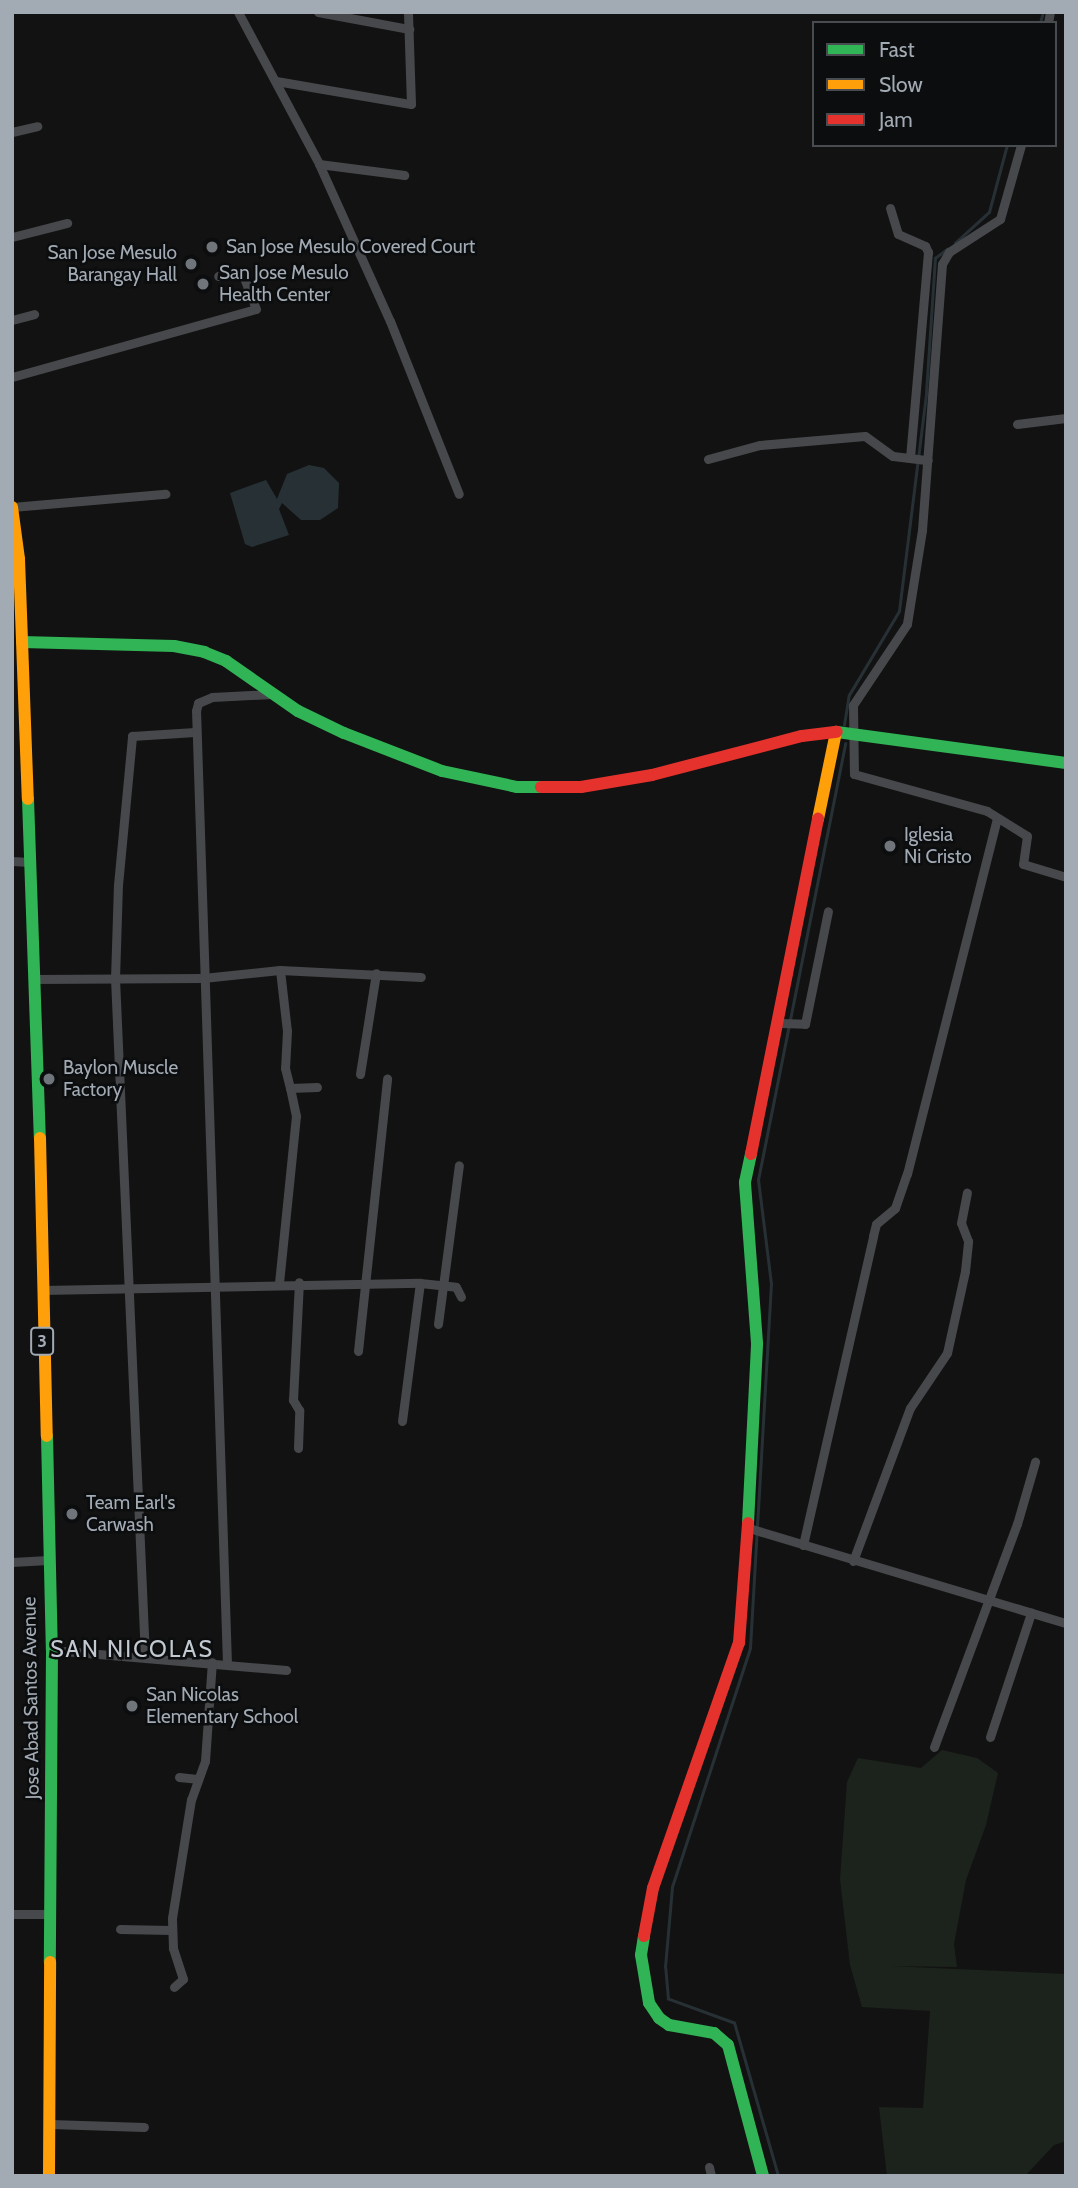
<!DOCTYPE html>
<style>
body{margin:0}
#map{position:relative;width:1078px;height:2188px;overflow:hidden;background:#121212;font-family:Cabin,sans-serif}
div>[style]{position:absolute}
.green>*{inset:0;background:#1c231c}
.water>*{inset:0;background:#273135}
.stream>*{height:2.5px;margin:-1.25px;padding:0 1.25px;transform-origin:1.25px;border-radius:1.25px;background:#273135}
.street>*{height:9px;margin:-4.5px;padding:0 4.5px;transform-origin:4.5px;border-radius:4.5px;background:#46484b}
.fast>*{height:12px;margin:-6px;padding:0 6px;transform-origin:6px;border-radius:6px;background:#30b455}
.slow>*{height:12px;margin:-6px;padding:0 6px;transform-origin:6px;border-radius:6px;background:#ff9f0a}
.jam>*{height:12px;margin:-6px;padding:0 6px;transform-origin:6px;border-radius:6px;background:#e5322d}
.dots>*{width:19px;height:19px;translate:-50% -50%;box-sizing:border-box;border:4px solid #0c0d0e;border-radius:50%}
span{translate:-50% -50%;white-space:nowrap;text-align:center;line-height:1.15;-webkit-text-stroke:5px #0c0d0e;paint-order:stroke}
.shield-label span{padding:2px 5px;background:#0c0d0e;border:2px solid;border-radius:5px;-webkit-text-stroke-width:0}
.shield-label{font-size:18px;color:#a2aab4;font-weight:700}
.poi-label{font-size:19px;color:#a2aab4}
.left{translate:0 -50%;text-align:left}
.right{translate:-100% -50%;text-align:right}
.street-label{font-size:19px;color:#a2aab4}
.quarter-label{font-size:23px;color:#c3c9d0;letter-spacing:2px}
.frame{position:absolute;inset:0;border:14px solid #a2aab4;pointer-events:none}
.legend{position:absolute;left:812px;top:21px;width:245px;height:126px;box-sizing:border-box;background:#0c0d0e;border:2px solid #484c50;margin:0;padding:9px 12px;list-style:none;font-size:21px;color:#a2aab4}
.legend li{display:flex;align-items:center;gap:14px;height:35px}
.legend b{width:35px;border:2px solid #484c50}
</style>
<div id="map">
<div class="green">
<i style="clip-path:polygon(942px 1750px,977px 1758px,998px 1773px,986px 1825px,966px 1880px,954px 1944px,957px 1967px,889px 1966px,1066px 1974px,1066px 2141px,1054px 2145px,1025px 2176px,887px 2176px,879px 2107px,923px 2108px,930px 2011px,862px 2007px,850px 1965px,840px 1879px,847px 1782px,858px 1758px,921px 1768px)"></i>
</div>
<div class="water">
<i style="clip-path:polygon(309px 465px,324px 468px,339px 483px,338px 508px,320px 520px,301px 520px,282px 503px,279px 509px,289px 535px,252px 547px,245px 544px,230px 493px,266px 480px,277px 499px,287px 474px)"></i>
</div>
<div class="stream">
<i style="left:1040px;top:23px;width:11px;rotate:-75deg"></i>
<i style="left:955px;top:243px;width:46px;rotate:-42.4deg"></i>
<i style="left:989px;top:212px;width:69px;rotate:-75deg"></i>
<i style="left:844px;top:725px;width:30px;rotate:-81deg"></i>
<i style="left:849px;top:695px;width:98px;rotate:-59.2deg"></i>
<i style="left:899px;top:611px;width:220px;rotate:-82.9deg"></i>
<i style="left:926px;top:393px;width:135px;rotate:-86.2deg"></i>
<i style="left:935px;top:258px;width:15px;rotate:-37deg"></i>
<i style="left:778px;top:2176px;width:159px;rotate:-106deg"></i>
<i style="left:734px;top:2023px;width:70px;rotate:-160deg"></i>
<i style="left:668px;top:1999px;width:32px;rotate:-95deg"></i>
<i style="left:665px;top:1967px;width:80px;rotate:-85deg"></i>
<i style="left:672px;top:1887px;width:251px;rotate:-71.9deg"></i>
<i style="left:750px;top:1648px;width:365px;rotate:-86.7deg"></i>
<i style="left:771px;top:1284px;width:105px;rotate:-97.1deg"></i>
<i style="left:758px;top:1180px;width:445px;rotate:-78.7deg"></i>
</div>
<div class="street">
<i style="left:238px;top:12px;width:172px;rotate:61.9deg"></i>
<i style="left:319px;top:164px;width:172px;rotate:65.7deg"></i>
<i style="left:390px;top:321px;width:186px;rotate:68.3deg"></i>
<i style="left:318px;top:12px;width:93px;rotate:10.6deg"></i>
<i style="left:1048px;top:23px;width:11px;rotate:-80deg"></i>
<i style="left:276px;top:81px;width:137px;rotate:9.7deg"></i>
<i style="left:411px;top:104px;width:92px;rotate:-91.9deg"></i>
<i style="left:12px;top:132px;width:26px;rotate:-13deg"></i>
<i style="left:1021px;top:145px;width:77px;rotate:105.8deg"></i>
<i style="left:1000px;top:219px;width:61px;rotate:147.1deg"></i>
<i style="left:949px;top:252px;width:14px;rotate:120deg"></i>
<i style="left:942px;top:264px;width:267px;rotate:94.3deg"></i>
<i style="left:922px;top:530px;width:95px;rotate:99.1deg"></i>
<i style="left:907px;top:624px;width:97px;rotate:123.7deg"></i>
<i style="left:853px;top:705px;width:69px;rotate:89.2deg"></i>
<i style="left:854px;top:774px;width:138px;rotate:15.5deg"></i>
<i style="left:987px;top:811px;width:47px;rotate:32deg"></i>
<i style="left:1027px;top:836px;width:28px;rotate:98deg"></i>
<i style="left:1023px;top:864px;width:45px;rotate:16.8deg"></i>
<i style="left:319px;top:164px;width:86px;rotate:7.4deg"></i>
<i style="left:890px;top:208px;width:27px;rotate:73deg"></i>
<i style="left:898px;top:234px;width:30px;rotate:24deg"></i>
<i style="left:925px;top:246px;width:7px;rotate:63deg"></i>
<i style="left:928px;top:252px;width:205px;rotate:95deg"></i>
<i style="left:12px;top:237px;width:57px;rotate:-14.3deg"></i>
<i style="left:12px;top:320px;width:23px;rotate:-15deg"></i>
<i style="left:12px;top:377px;width:253px;rotate:-15.6deg"></i>
<i style="left:256px;top:309px;width:39px;rotate:-111deg"></i>
<i style="left:242px;top:273px;width:24px;rotate:173deg"></i>
<i style="left:1017px;top:424px;width:49px;rotate:-7deg"></i>
<i style="left:708px;top:459px;width:54px;rotate:-15.1deg"></i>
<i style="left:760px;top:445px;width:105px;rotate:-4.9deg"></i>
<i style="left:865px;top:436px;width:34px;rotate:36deg"></i>
<i style="left:893px;top:456px;width:35px;rotate:7deg"></i>
<i style="left:12px;top:507px;width:154px;rotate:-4.9deg"></i>
<i style="left:12px;top:861px;width:17px;rotate:3deg"></i>
<i style="left:280px;top:970px;width:61px;rotate:83.5deg"></i>
<i style="left:287px;top:1031px;width:37px;rotate:93deg"></i>
<i style="left:285px;top:1068px;width:21px;rotate:76deg"></i>
<i style="left:290px;top:1088px;width:27px;rotate:-2deg"></i>
<i style="left:34px;top:979px;width:169px;rotate:-0.3deg"></i>
<i style="left:203px;top:978px;width:77px;rotate:-5.9deg"></i>
<i style="left:280px;top:970px;width:141px;rotate:2.8deg"></i>
<i style="left:781px;top:1023px;width:24px;rotate:2deg"></i>
<i style="left:805px;top:1024px;width:115px;rotate:-78.5deg"></i>
<i style="left:360px;top:1074px;width:102px;rotate:-81deg"></i>
<i style="left:279px;top:1283px;width:168px;rotate:-84.2deg"></i>
<i style="left:296px;top:1116px;width:29px;rotate:-102deg"></i>
<i style="left:42px;top:1290px;width:378px;rotate:-1.1deg"></i>
<i style="left:420px;top:1283px;width:36px;rotate:6deg"></i>
<i style="left:456px;top:1287px;width:11px;rotate:63deg"></i>
<i style="left:438px;top:1324px;width:160px;rotate:-82.5deg"></i>
<i style="left:358px;top:1351px;width:274px;rotate:-83.9deg"></i>
<i style="left:402px;top:1421px;width:139px;rotate:-82.6deg"></i>
<i style="left:298px;top:1448px;width:38px;rotate:-88deg"></i>
<i style="left:299px;top:1410px;width:12px;rotate:-121deg"></i>
<i style="left:293px;top:1400px;width:118px;rotate:-87.1deg"></i>
<i style="left:752px;top:1529px;width:328px;rotate:16.7deg"></i>
<i style="left:803px;top:1545px;width:317px;rotate:-77.2deg"></i>
<i style="left:873px;top:1236px;width:12px;rotate:-76deg"></i>
<i style="left:876px;top:1224px;width:25px;rotate:-40deg"></i>
<i style="left:895px;top:1208px;width:36px;rotate:-71deg"></i>
<i style="left:907px;top:1174px;width:367px;rotate:-75.8deg"></i>
<i style="left:853px;top:1561px;width:163px;rotate:-69.6deg"></i>
<i style="left:910px;top:1408px;width:66px;rotate:-56.1deg"></i>
<i style="left:947px;top:1353px;width:84px;rotate:-77.6deg"></i>
<i style="left:965px;top:1271px;width:30px;rotate:-84deg"></i>
<i style="left:968px;top:1241px;width:19px;rotate:-111deg"></i>
<i style="left:961px;top:1223px;width:31px;rotate:-79deg"></i>
<i style="left:12px;top:1562px;width:36px;rotate:-3deg"></i>
<i style="left:52px;top:1650px;width:235px;rotate:4.9deg"></i>
<i style="left:145px;top:1657px;width:679px;rotate:-92.53deg"></i>
<i style="left:115px;top:979px;width:94px;rotate:-88.2deg"></i>
<i style="left:118px;top:885px;width:150px;rotate:-84.6deg"></i>
<i style="left:132px;top:736px;width:63px;rotate:-3.6deg"></i>
<i style="left:227px;top:1664px;width:954px;rotate:-91.86deg"></i>
<i style="left:196px;top:711px;width:8px;rotate:-76deg"></i>
<i style="left:198px;top:703px;width:15px;rotate:-23deg"></i>
<i style="left:212px;top:697px;width:60px;rotate:-2.9deg"></i>
<i style="left:990px;top:1737px;width:131px;rotate:-71.7deg"></i>
<i style="left:934px;top:1747px;width:238px;rotate:-69.6deg"></i>
<i style="left:1017px;top:1524px;width:65px;rotate:-73.8deg"></i>
<i style="left:179px;top:1777px;width:18px;rotate:6deg"></i>
<i style="left:12px;top:1914px;width:39px"></i>
<i style="left:120px;top:1929px;width:51px;rotate:1.1deg"></i>
<i style="left:174px;top:1987px;width:12px;rotate:-42deg"></i>
<i style="left:183px;top:1979px;width:33px;rotate:-108deg"></i>
<i style="left:173px;top:1948px;width:30px;rotate:-92deg"></i>
<i style="left:172px;top:1918px;width:120px;rotate:-80.9deg"></i>
<i style="left:191px;top:1800px;width:41px;rotate:-70.3deg"></i>
<i style="left:205px;top:1761px;width:99px;rotate:-86deg"></i>
<i style="left:50px;top:2124px;width:94px;rotate:1.8deg"></i>
<i style="left:709px;top:2167px;width:9px;rotate:77deg"></i>
</div>
<div class="fast">
<i style="left:22px;top:642px;width:152px;rotate:1.5deg"></i>
<i style="left:174px;top:646px;width:31px;rotate:11deg"></i>
<i style="left:204px;top:652px;width:24px;rotate:22deg"></i>
<i style="left:226px;top:661px;width:88px;rotate:34.8deg"></i>
<i style="left:298px;top:711px;width:51px;rotate:25.6deg"></i>
<i style="left:344px;top:733px;width:105px;rotate:21.2deg"></i>
<i style="left:442px;top:771px;width:77px;rotate:12deg"></i>
<i style="left:517px;top:787px;width:24px"></i>
<i style="left:837px;top:732px;width:231px;rotate:7.7deg"></i>
<i style="left:28px;top:799px;width:339px;rotate:88deg"></i>
<i style="left:47px;top:1436px;width:214px;rotate:88.7deg"></i>
<i style="left:52px;top:1650px;width:312px;rotate:90.4deg"></i>
<i style="left:748px;top:1523px;width:180px;rotate:-87.1deg"></i>
<i style="left:757px;top:1343px;width:161px;rotate:-94.3deg"></i>
<i style="left:745px;top:1182px;width:29px;rotate:-78deg"></i>
<i style="left:644px;top:1936px;width:19px;rotate:99deg"></i>
<i style="left:641px;top:1955px;width:49px;rotate:80.5deg"></i>
<i style="left:649px;top:2003px;width:18px;rotate:56deg"></i>
<i style="left:659px;top:2018px;width:12px;rotate:35deg"></i>
<i style="left:669px;top:2025px;width:46px;rotate:10.1deg"></i>
<i style="left:714px;top:2033px;width:18px;rotate:41deg"></i>
<i style="left:728px;top:2045px;width:136px;rotate:75deg"></i>
</div>
<div class="slow">
<i style="left:12px;top:507px;width:52px;rotate:82.3deg"></i>
<i style="left:19px;top:559px;width:240px;rotate:87.9deg"></i>
<i style="left:818px;top:819px;width:89px;rotate:-78.3deg"></i>
<i style="left:40px;top:1138px;width:298px;rotate:88.7deg"></i>
<i style="left:49px;top:2176px;width:214px;rotate:-89.7deg"></i>
</div>
<div class="jam">
<i style="left:541px;top:787px;width:40px"></i>
<i style="left:581px;top:787px;width:72px;rotate:-9.6deg"></i>
<i style="left:652px;top:775px;width:155px;rotate:-14.6deg"></i>
<i style="left:802px;top:736px;width:35px;rotate:-7deg"></i>
<i style="left:751px;top:1154px;width:342px;rotate:-78.7deg"></i>
<i style="left:644px;top:1936px;width:49px;rotate:-79.4deg"></i>
<i style="left:653px;top:1888px;width:260px;rotate:-70.7deg"></i>
<i style="left:739px;top:1643px;width:120px;rotate:-85.7deg"></i>
</div>
<div class="dots">
<i style="left:212px;top:247px;background:#70757b"></i>
<i style="left:191px;top:264px;background:#70757b"></i>
<i style="left:203px;top:284px;background:#70757b"></i>
<i style="left:890px;top:846px;background:#70757b"></i>
<i style="left:49px;top:1079px;background:#70757b"></i>
<i style="left:72px;top:1514px;background:#70757b"></i>
<i style="left:132px;top:1706px;background:#70757b"></i>
</div>
<div class="shield-label">
<span style="left:42px;top:1341px">3</span>
</div>
<div class="poi-label">
<span class="left" style="left:226px;top:247px">San Jose Mesulo Covered Court</span>
<span class="right" style="left:177px;top:264px">San Jose Mesulo<br>Barangay Hall</span>
<span class="left" style="left:219px;top:284px">San Jose Mesulo<br>Health Center</span>
<span class="left" style="left:904px;top:846px">Iglesia<br>Ni Cristo</span>
<span class="left" style="left:63px;top:1079px">Baylon Muscle<br>Factory</span>
<span class="left" style="left:86px;top:1514px">Team Earl's<br>Carwash</span>
<span class="left" style="left:146px;top:1706px">San Nicolas<br>Elementary School</span>
</div>
<div class="street-label">
<span style="left:31px;top:1698px;rotate:-91deg">Jose Abad Santos Avenue</span>
</div>
<div class="quarter-label">
<span style="left:132px;top:1649px">SAN NICOLAS</span>
</div>
<div class="frame"></div>
<ul class="legend">
<li><b style="height:9px;background:#30b455"></b>Fast</li>
<li><b style="height:9px;background:#ff9f0a"></b>Slow</li>
<li><b style="height:9px;background:#e5322d"></b>Jam</li>
</ul>
</div>
